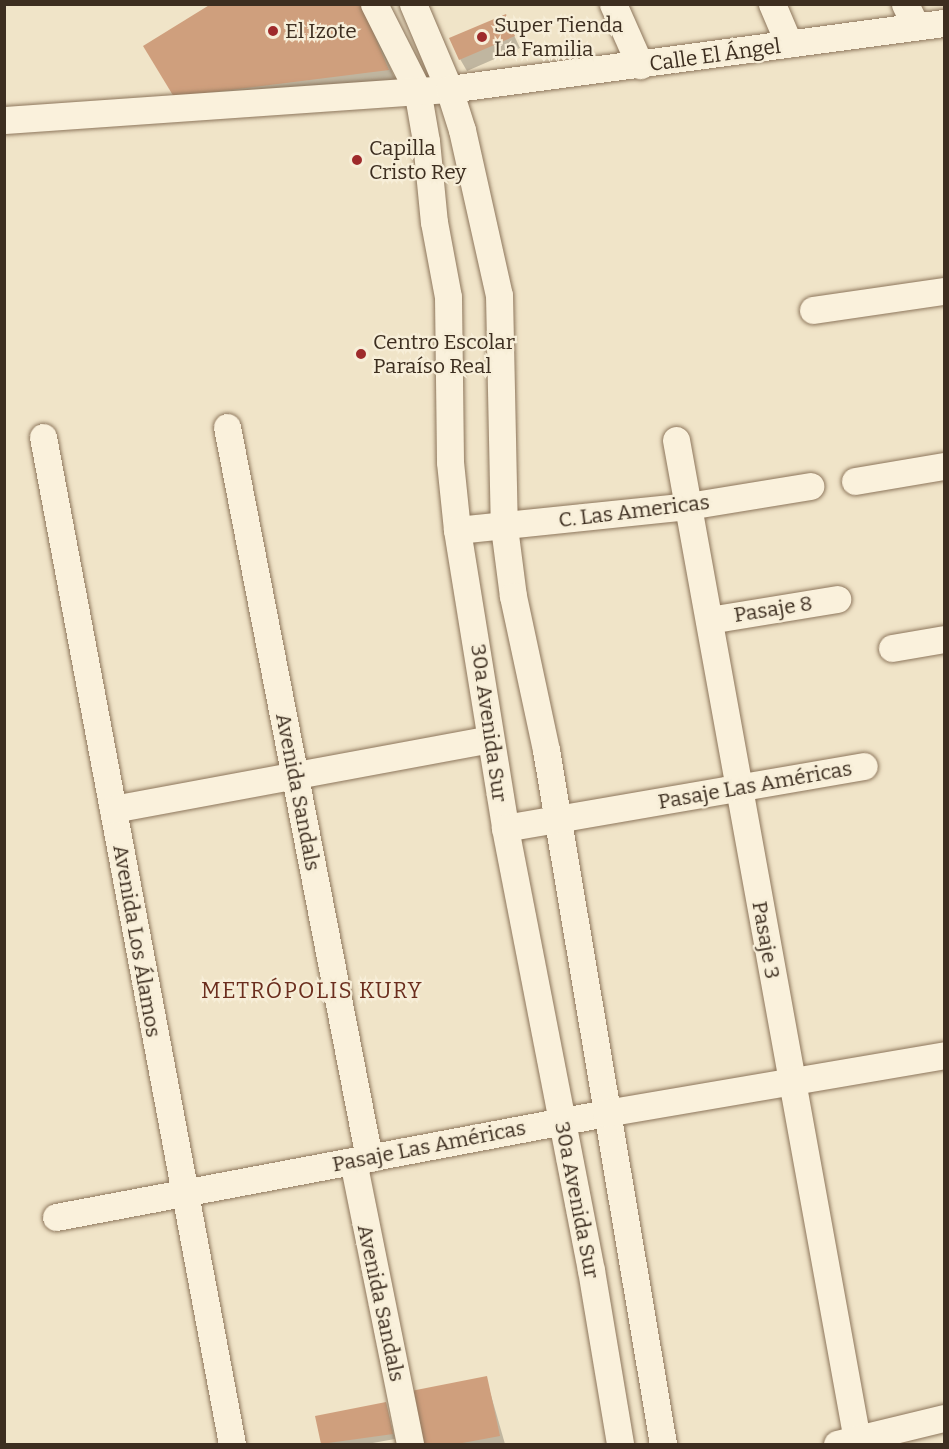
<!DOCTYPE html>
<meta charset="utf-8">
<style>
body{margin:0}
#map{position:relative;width:949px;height:1449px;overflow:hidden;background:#f0e4c8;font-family:Bitter,serif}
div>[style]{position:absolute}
.shadow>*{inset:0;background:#0003}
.building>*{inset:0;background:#cf9f7d}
.roads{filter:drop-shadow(0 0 2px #8d765c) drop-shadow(0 0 2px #8d765c)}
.street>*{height:27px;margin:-13.5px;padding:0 13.5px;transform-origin:13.5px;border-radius:13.5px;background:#faf1dc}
.dots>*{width:16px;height:16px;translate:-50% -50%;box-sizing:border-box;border:3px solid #f7eed8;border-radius:50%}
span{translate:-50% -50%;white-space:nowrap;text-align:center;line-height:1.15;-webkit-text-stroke:4.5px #f7eed8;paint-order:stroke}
.poi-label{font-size:21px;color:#3d2e20}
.left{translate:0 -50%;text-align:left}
.street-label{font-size:21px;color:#3d2e20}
.neighbourhood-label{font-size:22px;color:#6b2e1e;letter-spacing:1.5px}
.frame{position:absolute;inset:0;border:6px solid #3d2e20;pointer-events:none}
</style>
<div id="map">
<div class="shadow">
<i style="clip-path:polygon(214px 4px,363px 4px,401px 93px,189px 120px)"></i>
<i style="clip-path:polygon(505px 16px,520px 48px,467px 71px,460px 59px)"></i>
<i style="clip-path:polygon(486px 1378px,505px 1444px,425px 1444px,413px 1392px)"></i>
<i style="clip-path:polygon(386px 1403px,395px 1439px,367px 1444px,323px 1444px,317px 1418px)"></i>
</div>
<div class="building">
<i style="clip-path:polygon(211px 4px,361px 4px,389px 70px,174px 97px,143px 46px)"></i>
<i style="clip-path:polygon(506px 14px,515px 36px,459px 60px,449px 38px)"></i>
<i style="clip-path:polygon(487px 1376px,500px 1436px,457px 1444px,423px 1444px,411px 1391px)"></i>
<i style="clip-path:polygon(386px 1402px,393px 1434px,321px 1444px,315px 1416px)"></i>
</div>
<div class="roads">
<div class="street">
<i style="left:374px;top:4px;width:95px;rotate:63.2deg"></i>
<i style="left:417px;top:89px;width:53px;rotate:80.2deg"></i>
<i style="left:426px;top:141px;width:81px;rotate:84.4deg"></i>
<i style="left:434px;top:222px;width:76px;rotate:79.4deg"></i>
<i style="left:448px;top:297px;width:165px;rotate:89.3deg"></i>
<i style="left:450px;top:462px;width:68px;rotate:84.1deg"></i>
<i style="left:457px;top:530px;width:302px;rotate:80.8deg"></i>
<i style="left:505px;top:828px;width:450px;rotate:79deg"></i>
<i style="left:591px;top:1270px;width:176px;rotate:80.5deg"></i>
<i style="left:413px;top:4px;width:92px;rotate:67deg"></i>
<i style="left:449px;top:89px;width:43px;rotate:72.4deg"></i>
<i style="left:462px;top:130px;width:169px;rotate:77.4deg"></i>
<i style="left:499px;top:295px;width:232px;rotate:88.8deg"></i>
<i style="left:504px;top:527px;width:70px;rotate:82.6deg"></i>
<i style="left:513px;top:596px;width:157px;rotate:77.9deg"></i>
<i style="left:546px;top:750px;width:704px;rotate:80.43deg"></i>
<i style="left:613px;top:4px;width:67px;rotate:66.1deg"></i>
<i style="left:772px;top:4px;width:43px;rotate:67deg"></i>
<i style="left:905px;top:4px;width:25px;rotate:64deg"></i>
<i style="left:4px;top:120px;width:446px;rotate:-4deg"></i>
<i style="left:449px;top:89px;width:499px;rotate:-7.6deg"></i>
<i style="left:813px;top:310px;width:132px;rotate:-8.3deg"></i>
<i style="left:227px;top:427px;width:745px;rotate:79.01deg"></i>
<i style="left:43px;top:437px;width:1025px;rotate:79.37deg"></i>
<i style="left:676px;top:440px;width:1016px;rotate:79.74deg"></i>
<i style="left:855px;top:481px;width:90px;rotate:-9.6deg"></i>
<i style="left:457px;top:530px;width:232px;rotate:-5.9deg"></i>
<i style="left:688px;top:506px;width:124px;rotate:-9.3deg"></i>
<i style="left:709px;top:620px;width:130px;rotate:-9.3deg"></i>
<i style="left:892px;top:648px;width:53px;rotate:-9.8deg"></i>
<i style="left:113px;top:809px;width:383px;rotate:-10.5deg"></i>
<i style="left:505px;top:828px;width:364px;rotate:-9.8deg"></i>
<i style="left:353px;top:1161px;width:289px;rotate:78.6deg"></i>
<i style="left:56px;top:1217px;width:560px;rotate:-10.71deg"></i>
<i style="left:606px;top:1113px;width:343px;rotate:-9.7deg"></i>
<i style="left:837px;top:1444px;width:110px;rotate:-13.7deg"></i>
</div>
</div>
<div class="dots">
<i style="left:273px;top:31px;background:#9e2a2b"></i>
<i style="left:482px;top:37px;background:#9e2a2b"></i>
<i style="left:357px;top:160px;background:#9e2a2b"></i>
<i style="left:361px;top:354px;background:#9e2a2b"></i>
</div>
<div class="poi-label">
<span class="left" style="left:494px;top:37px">Super Tienda<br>La Familia</span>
<span class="left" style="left:285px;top:31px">El Izote</span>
<span class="left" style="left:369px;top:160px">Capilla<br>Cristo Rey</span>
<span class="left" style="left:373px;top:354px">Centro Escolar<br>Paraíso Real</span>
</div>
<div class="street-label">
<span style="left:715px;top:55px;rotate:-8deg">Calle El Ángel</span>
<span style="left:634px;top:511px;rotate:-7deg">C. Las Americas</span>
<span style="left:773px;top:609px;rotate:-9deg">Pasaje 8</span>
<span style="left:489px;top:723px;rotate:82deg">30a Avenida Sur</span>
<span style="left:755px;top:785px;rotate:-10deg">Pasaje Las Américas</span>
<span style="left:298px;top:792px;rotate:79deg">Avenida Sandals</span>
<span style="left:766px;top:940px;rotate:80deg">Pasaje 3</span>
<span style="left:137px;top:941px;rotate:80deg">Avenida Los Álamos</span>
<span style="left:429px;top:1146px;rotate:-11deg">Pasaje Las Américas</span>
<span style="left:577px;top:1200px;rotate:79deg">30a Avenida Sur</span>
<span style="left:381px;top:1303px;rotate:78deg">Avenida Sandals</span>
</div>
<div class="neighbourhood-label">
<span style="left:312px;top:991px">METRÓPOLIS KURY</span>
</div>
<div class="frame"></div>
</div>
